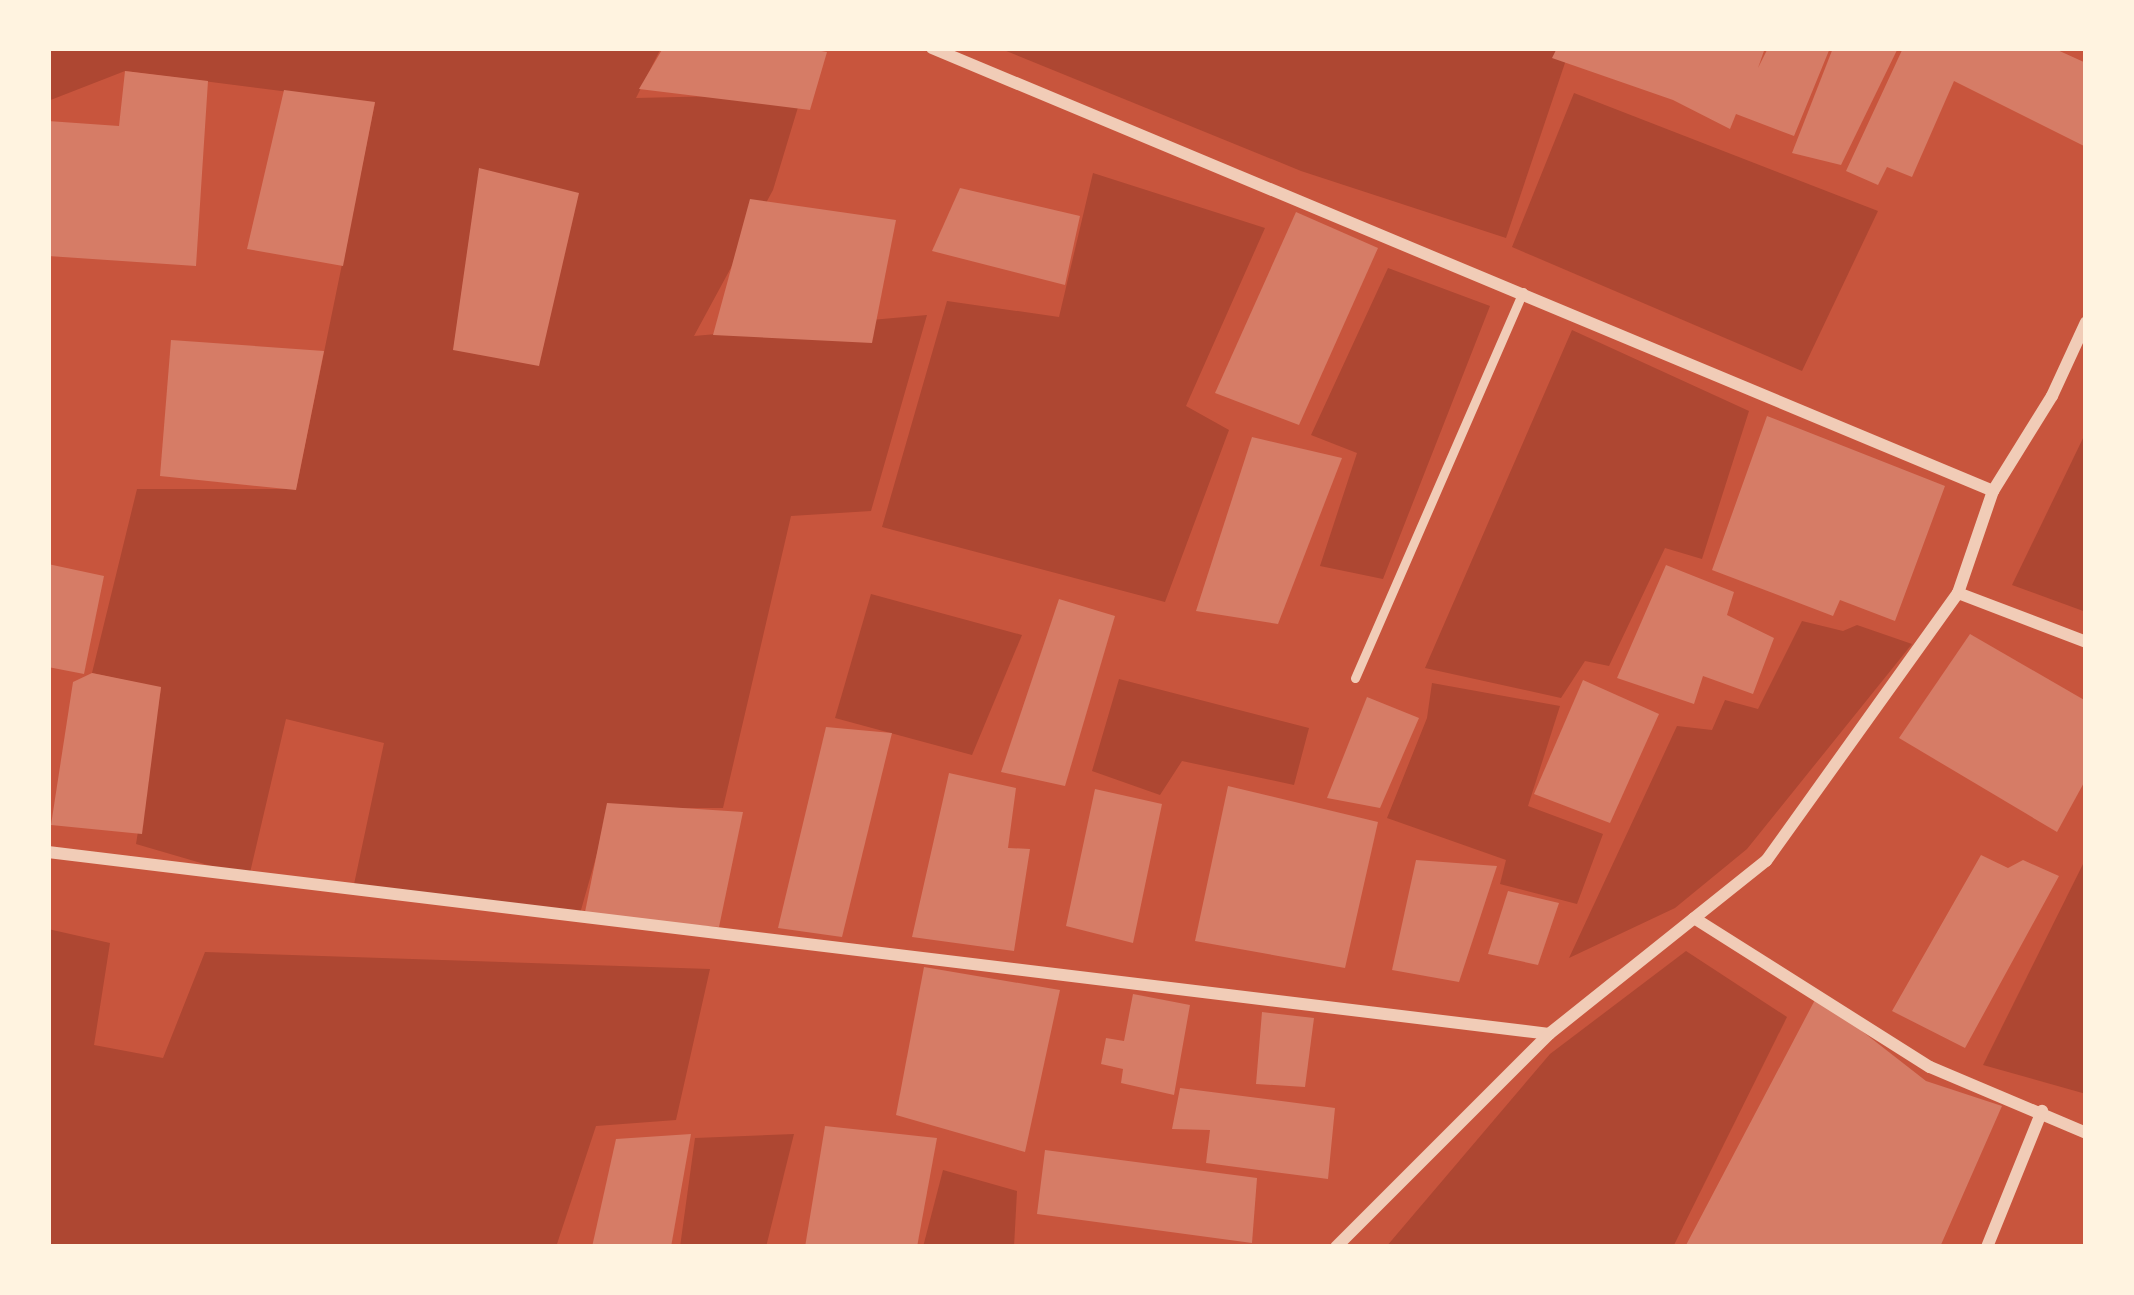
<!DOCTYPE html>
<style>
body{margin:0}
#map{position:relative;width:2134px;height:1295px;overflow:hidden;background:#c8553d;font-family:Poppins,sans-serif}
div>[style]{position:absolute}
.green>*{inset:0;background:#ae4732}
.building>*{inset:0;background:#d67c66}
.service>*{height:9px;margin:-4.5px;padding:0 4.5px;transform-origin:4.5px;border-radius:4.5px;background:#f1ccb7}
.minor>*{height:12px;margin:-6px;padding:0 6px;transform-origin:6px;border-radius:6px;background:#f1ccb7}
span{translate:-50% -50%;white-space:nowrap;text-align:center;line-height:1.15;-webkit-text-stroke:12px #fff3e0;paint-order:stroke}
.frame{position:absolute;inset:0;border:51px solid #fff3e0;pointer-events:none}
</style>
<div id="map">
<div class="green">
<i style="clip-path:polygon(48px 48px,661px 48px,636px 98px,802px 94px,773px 190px,694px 336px,927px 315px,871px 511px,791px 516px,723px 808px,610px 808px,579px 917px,353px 889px,384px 743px,286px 719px,249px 877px,136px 844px,161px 688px,92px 673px,137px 489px,296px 489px,375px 103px,125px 71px,48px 101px)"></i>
<i style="clip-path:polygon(999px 48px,1570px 48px,1506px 238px,1301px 171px)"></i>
<i style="clip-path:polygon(1574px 93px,1878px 211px,1802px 371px,1512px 247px)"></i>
<i style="clip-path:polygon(1093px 173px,1265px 228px,1186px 406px,1229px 430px,1165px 602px,882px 527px,947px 301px,1059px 317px)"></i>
<i style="clip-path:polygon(1388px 268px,1490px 306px,1383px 579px,1320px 566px,1357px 453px,1311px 435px)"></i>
<i style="clip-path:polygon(1572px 330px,1749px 411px,1702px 559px,1665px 548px,1609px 666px,1585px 661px,1561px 698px,1425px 668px)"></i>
<i style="clip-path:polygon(2086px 432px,2086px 612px,2012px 585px)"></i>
<i style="clip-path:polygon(871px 594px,1022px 635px,972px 755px,835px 718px)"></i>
<i style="clip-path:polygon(1802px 621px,1843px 631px,1857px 625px,1912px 644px,1747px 849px,1675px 908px,1569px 958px,1677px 726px,1712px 730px,1725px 700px,1758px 709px)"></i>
<i style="clip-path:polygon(1119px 679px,1309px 728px,1294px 785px,1182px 761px,1160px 795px,1092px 771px)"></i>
<i style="clip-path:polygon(1432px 683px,1560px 706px,1528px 806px,1603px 834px,1577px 904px,1500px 884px,1506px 860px,1387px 818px,1427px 718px)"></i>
<i style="clip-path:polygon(2086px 858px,2086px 1094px,1983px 1065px)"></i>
<i style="clip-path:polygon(48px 929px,110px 943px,94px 1045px,163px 1058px,205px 952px,710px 969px,676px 1120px,596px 1126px,556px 1247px,48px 1247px)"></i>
<i style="clip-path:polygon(1686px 951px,1787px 1017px,1673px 1247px,1386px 1247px,1550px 1054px)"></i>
<i style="clip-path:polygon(794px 1134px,766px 1247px,680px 1247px,695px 1138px)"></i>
<i style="clip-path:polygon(943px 1170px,1017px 1191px,1014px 1247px,923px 1247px)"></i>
</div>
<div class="building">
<i style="clip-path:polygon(663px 48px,805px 48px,827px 52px,810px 110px,639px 89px)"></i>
<i style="clip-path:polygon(1557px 48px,1765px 48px,1758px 68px,1768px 48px,1830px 48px,1794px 136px,1736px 114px,1730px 129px,1673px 100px,1552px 58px)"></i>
<i style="clip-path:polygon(1833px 48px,1898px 48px,1841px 165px,1792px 153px)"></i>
<i style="clip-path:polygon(1903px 48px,2053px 48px,2086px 63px,2086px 147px,1954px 81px,1912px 177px,1887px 167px,1878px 185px,1846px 171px)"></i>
<i style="clip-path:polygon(125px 71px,208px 81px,196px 266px,48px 256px,48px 121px,119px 126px)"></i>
<i style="clip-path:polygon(284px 90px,375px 102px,343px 266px,247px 249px)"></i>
<i style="clip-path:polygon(479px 168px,579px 193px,539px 366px,453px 350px)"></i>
<i style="clip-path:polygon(960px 188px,1080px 216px,1065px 285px,932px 251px)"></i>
<i style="clip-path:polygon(750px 199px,896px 220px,872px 343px,713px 335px)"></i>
<i style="clip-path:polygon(1296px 212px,1378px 248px,1299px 425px,1215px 393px)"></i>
<i style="clip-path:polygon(171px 340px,324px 351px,296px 490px,160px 476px)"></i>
<i style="clip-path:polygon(1767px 416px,1945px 486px,1895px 621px,1840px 600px,1833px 616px,1712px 570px)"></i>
<i style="clip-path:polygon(1252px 437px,1342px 458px,1278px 624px,1196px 611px)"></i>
<i style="clip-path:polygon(48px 564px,104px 576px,84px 674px,48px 667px)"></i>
<i style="clip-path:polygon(1666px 565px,1734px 592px,1727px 615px,1774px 638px,1753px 694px,1703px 676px,1694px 704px,1617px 678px)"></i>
<i style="clip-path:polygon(1059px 599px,1115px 616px,1065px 786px,1001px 772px)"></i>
<i style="clip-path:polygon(1970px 634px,2086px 701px,2086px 779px,2057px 832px,1899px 738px)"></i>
<i style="clip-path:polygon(92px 673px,161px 687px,142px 834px,51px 825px,73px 682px)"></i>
<i style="clip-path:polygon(1583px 680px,1659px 714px,1610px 823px,1534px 794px)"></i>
<i style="clip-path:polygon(1367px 697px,1419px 718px,1380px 808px,1327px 798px)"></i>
<i style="clip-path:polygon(826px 727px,892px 733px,842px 937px,778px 928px)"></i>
<i style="clip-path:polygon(949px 773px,1016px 788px,1008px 848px,1030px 849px,1014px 951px,912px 937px)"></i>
<i style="clip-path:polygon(1228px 786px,1378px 822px,1345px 968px,1195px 941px)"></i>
<i style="clip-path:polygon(1095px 789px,1162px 804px,1133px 943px,1066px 926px)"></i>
<i style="clip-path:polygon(607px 803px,743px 812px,719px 927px,584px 917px)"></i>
<i style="clip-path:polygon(1981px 855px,2008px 868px,2023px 860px,2059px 876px,1965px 1048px,1892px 1011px)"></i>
<i style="clip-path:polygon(1416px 860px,1497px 866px,1459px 982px,1392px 970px)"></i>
<i style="clip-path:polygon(1508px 891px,1559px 903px,1538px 965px,1488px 954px)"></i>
<i style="clip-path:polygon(924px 967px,1060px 990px,1025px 1152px,896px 1115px)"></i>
<i style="clip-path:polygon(1133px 994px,1190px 1005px,1174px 1095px,1121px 1083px,1123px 1069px,1101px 1064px,1106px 1038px,1124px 1041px)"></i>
<i style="clip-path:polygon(1817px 996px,1926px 1081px,2002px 1106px,1940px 1247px,1685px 1247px)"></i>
<i style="clip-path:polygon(1262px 1012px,1314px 1018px,1305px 1087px,1256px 1084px)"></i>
<i style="clip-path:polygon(1180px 1088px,1335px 1108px,1328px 1179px,1206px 1163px,1210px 1130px,1172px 1129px)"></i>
<i style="clip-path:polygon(825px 1126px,937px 1138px,917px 1247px,805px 1247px)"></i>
<i style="clip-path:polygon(691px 1134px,671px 1247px,592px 1247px,616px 1139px)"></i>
<i style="clip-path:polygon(1045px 1150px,1257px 1178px,1252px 1243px,1037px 1214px)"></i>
</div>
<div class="service">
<i style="left:1355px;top:678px;width:421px;rotate:-66.5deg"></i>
</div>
<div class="minor">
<i style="left:932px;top:48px;width:1150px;rotate:22.66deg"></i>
<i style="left:1958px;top:593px;width:137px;rotate:20.9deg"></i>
<i style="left:48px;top:852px;width:1512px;rotate:6.91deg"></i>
<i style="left:1694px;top:918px;width:279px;rotate:32.3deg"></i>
<i style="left:1930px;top:1067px;width:169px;rotate:22.9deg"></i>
<i style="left:1336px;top:1247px;width:301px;rotate:-45deg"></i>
<i style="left:1549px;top:1034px;width:278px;rotate:-38.6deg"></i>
<i style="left:1766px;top:861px;width:330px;rotate:-54.4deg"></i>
<i style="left:1958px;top:593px;width:108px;rotate:-71.1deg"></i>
<i style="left:1993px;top:491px;width:112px;rotate:-58.2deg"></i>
<i style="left:2052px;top:396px;width:81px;rotate:-65.3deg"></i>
<i style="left:1987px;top:1247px;width:147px;rotate:-68deg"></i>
</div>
<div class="frame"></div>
</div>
